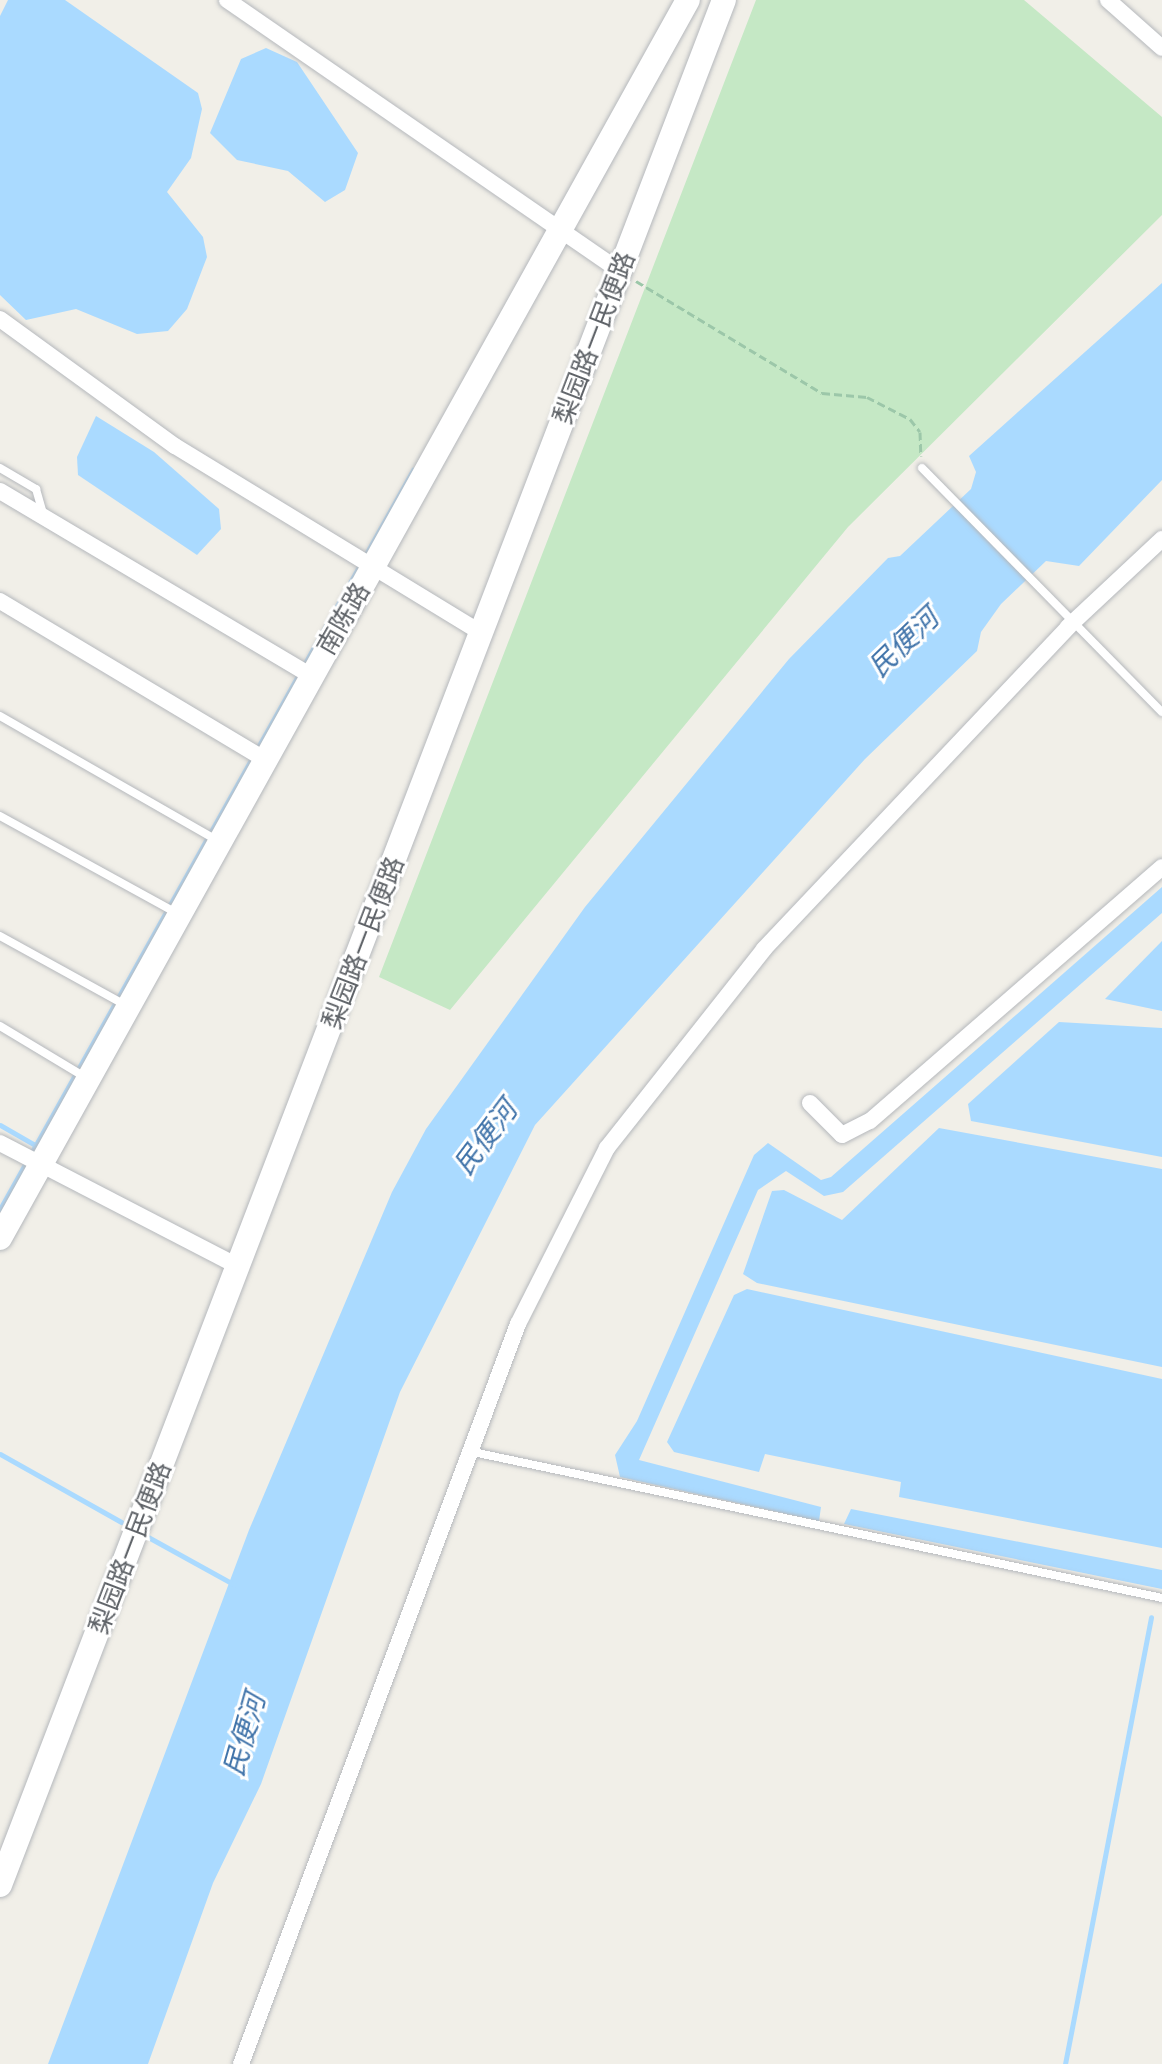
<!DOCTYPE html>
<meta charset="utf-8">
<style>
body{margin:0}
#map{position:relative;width:1162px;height:2064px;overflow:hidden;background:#f1efe8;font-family:"Roboto Condensed","Noto Sans SC",sans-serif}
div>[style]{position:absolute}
.green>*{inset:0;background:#c5e8c5}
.water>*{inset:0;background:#aadaff}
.stream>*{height:5px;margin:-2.5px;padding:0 2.5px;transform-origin:2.5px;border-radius:2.5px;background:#aadaff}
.path>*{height:3px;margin-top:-1.5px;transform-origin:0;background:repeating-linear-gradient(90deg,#9cc7a9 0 8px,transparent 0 12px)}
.roads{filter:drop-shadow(0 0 2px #b5b8bc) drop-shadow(0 0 2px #b5b8bc)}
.lane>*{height:8px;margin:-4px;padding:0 4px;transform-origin:4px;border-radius:4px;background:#fff}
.street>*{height:16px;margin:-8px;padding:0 8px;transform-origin:8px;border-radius:8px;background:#fff}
.secondary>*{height:24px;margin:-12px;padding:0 12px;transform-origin:12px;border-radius:12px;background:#fff}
span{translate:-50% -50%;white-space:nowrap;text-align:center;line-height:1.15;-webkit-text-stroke:6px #fff;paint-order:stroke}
.street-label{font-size:26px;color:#5f6368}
.water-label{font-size:28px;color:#4174aa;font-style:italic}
</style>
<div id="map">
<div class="green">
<i style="clip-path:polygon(756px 0,1024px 0,1162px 117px,1162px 215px,848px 527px,450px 1010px,379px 977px)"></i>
</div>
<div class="water">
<i style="clip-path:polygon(8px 0,65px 0,198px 93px,202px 109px,191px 158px,167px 192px,203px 237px,207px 257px,187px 309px,168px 331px,137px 334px,76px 309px,26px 320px,0 295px,0 16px)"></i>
<i style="clip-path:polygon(266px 48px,297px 62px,358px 153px,345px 190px,325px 202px,288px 171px,237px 160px,210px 133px,241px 59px)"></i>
<i style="clip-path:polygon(1162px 283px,1162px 480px,1079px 566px,1046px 561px,1001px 604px,981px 632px,977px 651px,865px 759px,535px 1125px,400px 1392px,261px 1784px,213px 1883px,148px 2064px,48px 2064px,249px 1530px,392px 1192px,426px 1129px,585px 907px,789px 659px,888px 558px,900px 556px,971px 489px,976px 472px,969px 456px)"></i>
<i style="clip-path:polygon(96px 416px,154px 452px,219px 509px,221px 529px,197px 555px,78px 475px,77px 457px)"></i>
<i style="clip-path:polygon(1162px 887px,1162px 913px,843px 1192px,824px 1196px,786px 1171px,758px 1190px,639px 1460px,821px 1507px,819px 1521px,620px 1477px,615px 1455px,637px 1421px,754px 1155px,768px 1143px,821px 1180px,831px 1177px)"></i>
<i style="clip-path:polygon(1162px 941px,1162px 1011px,1105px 999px)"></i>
<i style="clip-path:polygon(1059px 1022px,1162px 1028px,1162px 1157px,971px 1121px,968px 1104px)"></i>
<i style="clip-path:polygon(939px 1128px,1162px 1169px,1162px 1367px,757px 1283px,743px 1274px,772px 1191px,784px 1190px,842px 1220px)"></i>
<i style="clip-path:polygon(747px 1289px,1162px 1379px,1162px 1548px,899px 1497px,901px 1482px,765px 1454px,759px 1472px,674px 1452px,667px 1442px,734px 1295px)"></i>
<i style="clip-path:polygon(851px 1509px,1162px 1570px,1162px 1589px,844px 1524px)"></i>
</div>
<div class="stream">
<i style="left:0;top:1125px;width:40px;rotate:29.7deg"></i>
<i style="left:0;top:1209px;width:847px;rotate:-60.8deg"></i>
<i style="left:0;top:1454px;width:139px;rotate:29.3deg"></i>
<i style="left:148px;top:1537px;width:99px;rotate:28.9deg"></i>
<i style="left:1065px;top:2064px;width:455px;rotate:-79.1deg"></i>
</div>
<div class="path">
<i style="left:636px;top:281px;width:217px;rotate:31.1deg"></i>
<i style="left:822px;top:393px;width:45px;rotate:5.1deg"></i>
<i style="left:867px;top:397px;width:48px;rotate:27.1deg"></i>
<i style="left:910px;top:419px;width:16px;rotate:52deg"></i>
<i style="left:920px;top:432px;width:24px;rotate:88deg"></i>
</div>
<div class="roads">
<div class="lane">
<i style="left:0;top:468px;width:42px;rotate:30.3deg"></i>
<i style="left:36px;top:489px;width:26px;rotate:74deg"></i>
<i style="left:922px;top:468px;width:342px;rotate:45.5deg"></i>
<i style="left:0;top:716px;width:251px;rotate:29.8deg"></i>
<i style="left:0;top:816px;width:203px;rotate:28.8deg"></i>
<i style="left:0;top:936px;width:143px;rotate:28.9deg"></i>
<i style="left:0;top:1026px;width:99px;rotate:31deg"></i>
<i style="left:473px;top:1452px;width:704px;rotate:11.96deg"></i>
</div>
<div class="street">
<i style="left:227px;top:0;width:477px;rotate:34.6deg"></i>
<i style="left:1108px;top:0;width:72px;rotate:41.6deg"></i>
<i style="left:0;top:319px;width:216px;rotate:36deg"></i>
<i style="left:175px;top:446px;width:359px;rotate:31.4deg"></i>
<i style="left:0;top:491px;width:362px;rotate:30.7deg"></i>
<i style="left:0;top:601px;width:308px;rotate:30.9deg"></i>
<i style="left:810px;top:1103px;width:45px;rotate:45deg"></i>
<i style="left:842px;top:1135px;width:31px;rotate:-27deg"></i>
<i style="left:870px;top:1121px;width:387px;rotate:-41deg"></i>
<i style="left:0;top:1143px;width:269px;rotate:27.4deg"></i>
<i style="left:241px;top:2064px;width:790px;rotate:-69.48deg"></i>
<i style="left:518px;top:1324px;width:197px;rotate:-63.2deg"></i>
<i style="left:607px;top:1148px;width:253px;rotate:-51.7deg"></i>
<i style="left:764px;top:949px;width:443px;rotate:-46.6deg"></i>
<i style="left:1068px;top:627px;width:129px;rotate:-43.1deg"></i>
</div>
<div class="secondary">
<i style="left:0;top:1238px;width:1416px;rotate:-60.94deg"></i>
<i style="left:0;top:1885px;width:2019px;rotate:-68.99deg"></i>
</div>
</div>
<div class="street-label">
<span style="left:595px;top:338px;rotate:-69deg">梨园路一民便路</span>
<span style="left:344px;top:619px;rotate:-60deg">南陈路</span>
<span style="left:364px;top:943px;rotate:-69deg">梨园路一民便路</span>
<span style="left:131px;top:1548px;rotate:-69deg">梨园路一民便路</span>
</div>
<div class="water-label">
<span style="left:904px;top:643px;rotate:-44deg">民便河</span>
<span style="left:486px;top:1138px;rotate:-53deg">民便河</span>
<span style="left:245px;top:1735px;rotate:-74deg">民便河</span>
</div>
</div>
